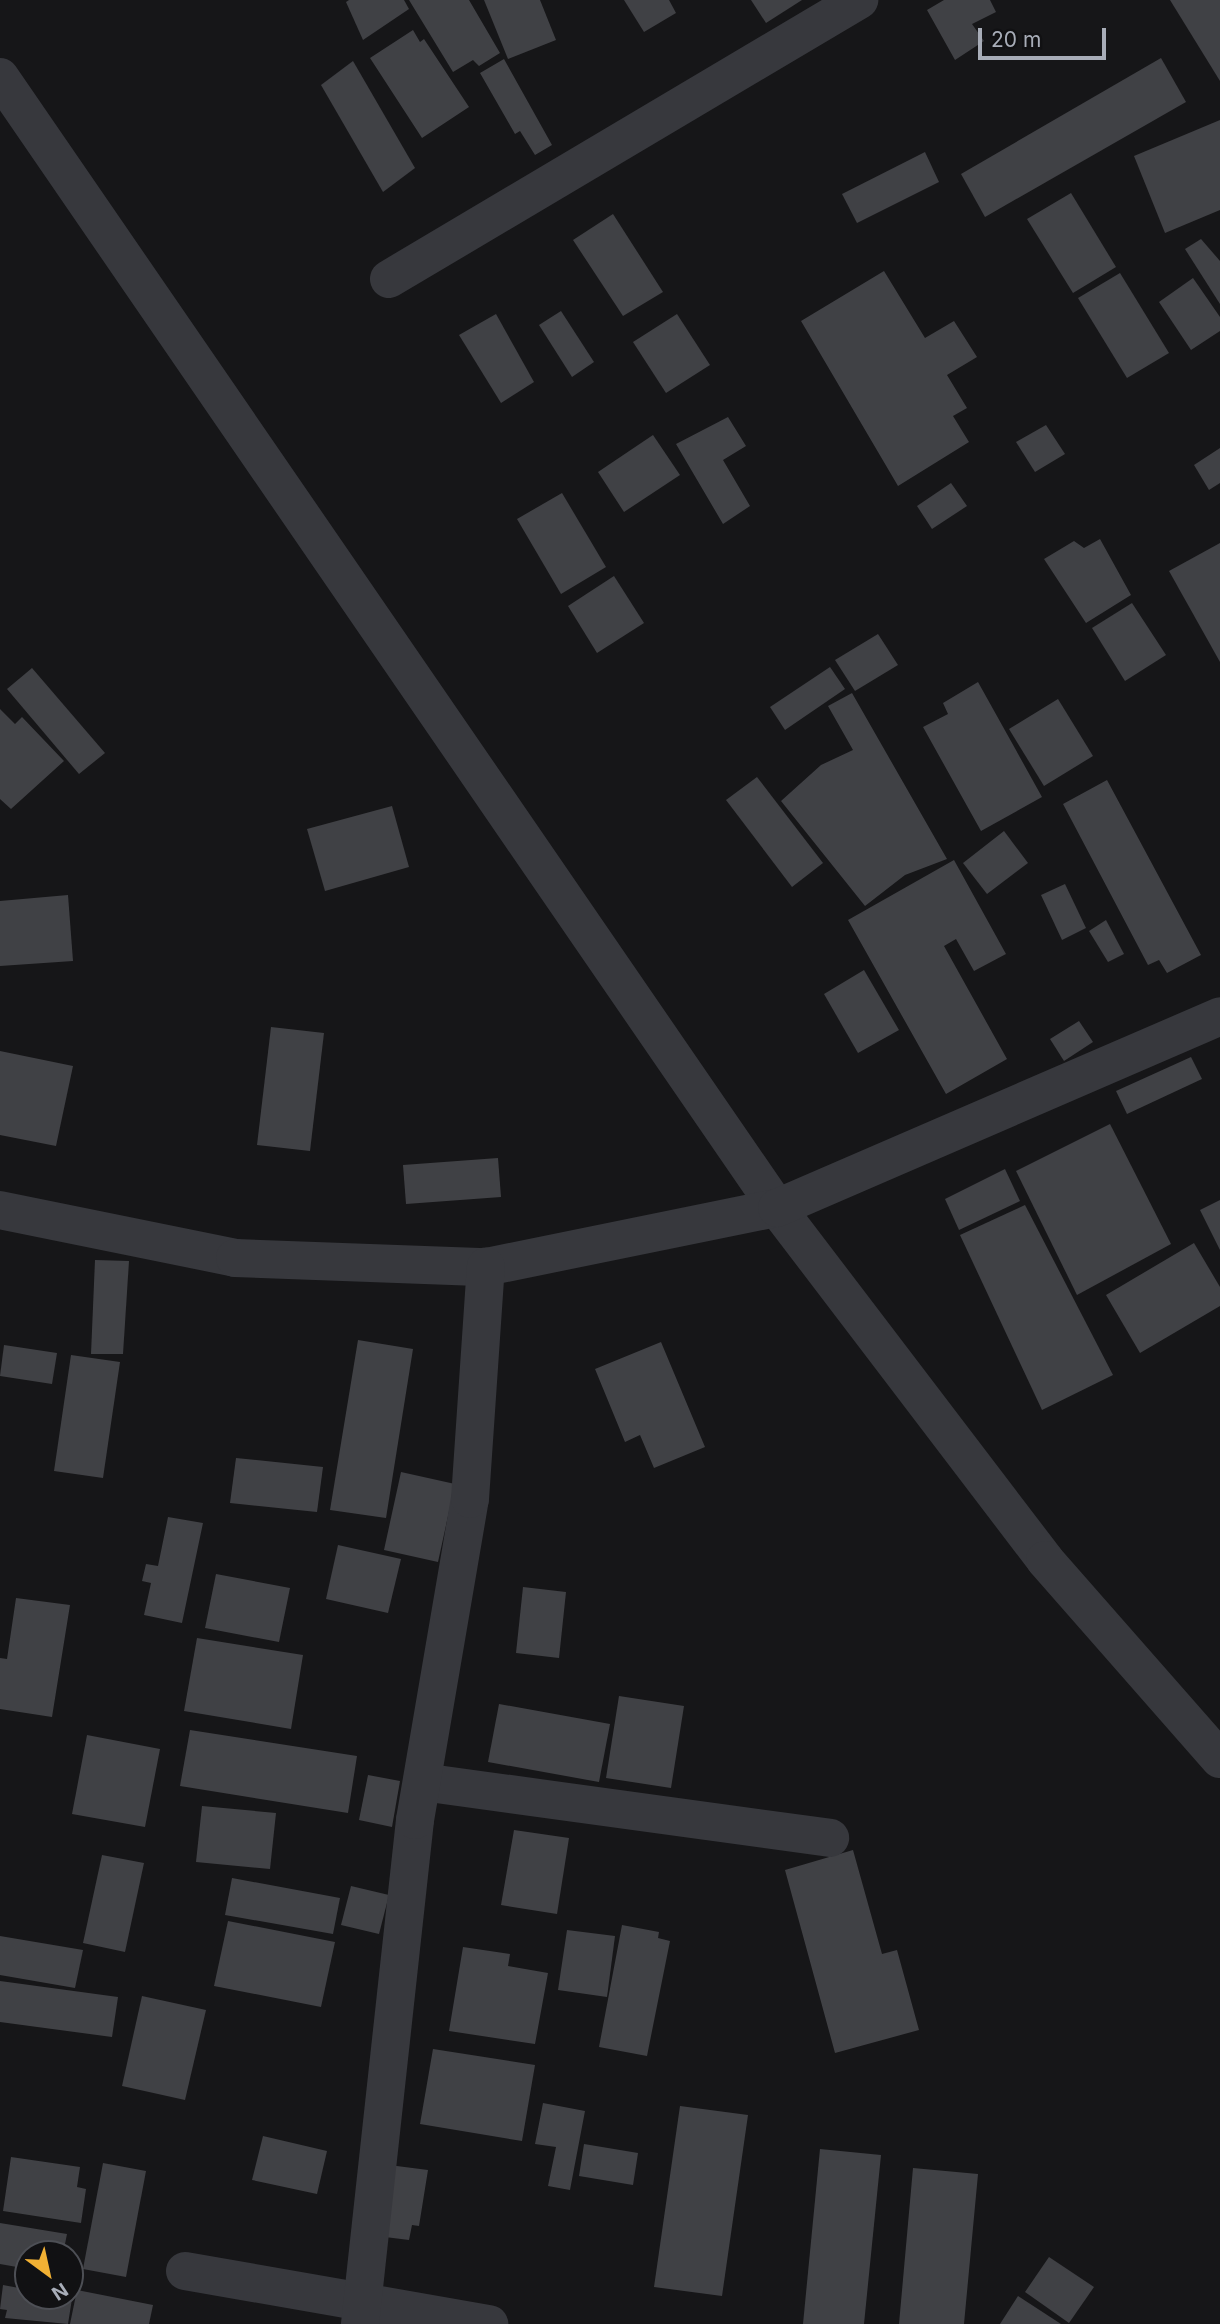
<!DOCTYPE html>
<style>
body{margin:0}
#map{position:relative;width:1220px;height:2324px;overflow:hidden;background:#161618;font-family:Inter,sans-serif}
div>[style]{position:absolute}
.building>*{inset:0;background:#404145}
.street>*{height:38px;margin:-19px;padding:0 19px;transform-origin:19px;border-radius:19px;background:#37383d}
span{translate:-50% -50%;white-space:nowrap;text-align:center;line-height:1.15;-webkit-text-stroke:6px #111113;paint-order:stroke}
.north{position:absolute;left:14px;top:2240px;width:70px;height:70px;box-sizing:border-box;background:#111113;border:2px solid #4d4f55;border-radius:50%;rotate:147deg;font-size:19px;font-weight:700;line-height:28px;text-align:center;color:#a8adb8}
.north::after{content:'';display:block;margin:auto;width:24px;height:32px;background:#f2b134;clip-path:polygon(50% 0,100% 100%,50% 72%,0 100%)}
.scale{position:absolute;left:978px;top:28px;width:128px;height:32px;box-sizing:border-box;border:4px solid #a8adb8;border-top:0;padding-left:9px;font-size:21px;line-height:24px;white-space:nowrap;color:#a8adb8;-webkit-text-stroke:5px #111113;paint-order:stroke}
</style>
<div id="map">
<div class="building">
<i style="clip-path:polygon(349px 0,404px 0,409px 9px,363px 40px,346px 2px)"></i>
<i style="clip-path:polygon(409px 0,469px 0,500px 53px,479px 66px,473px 60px,453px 72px)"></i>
<i style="clip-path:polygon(484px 0,540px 0,556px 40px,508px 59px)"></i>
<i style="clip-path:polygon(624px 0,669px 0,676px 13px,644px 32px)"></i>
<i style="clip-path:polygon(751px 0,802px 0,766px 23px)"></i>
<i style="clip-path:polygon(944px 0,990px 0,996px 12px,972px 24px,984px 41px,955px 60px,927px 10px)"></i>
<i style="clip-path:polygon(1170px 0,1220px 0,1220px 81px)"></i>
<i style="clip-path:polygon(413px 30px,420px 42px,424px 39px,469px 107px,422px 138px,370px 58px)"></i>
<i style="clip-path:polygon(1161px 58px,1186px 102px,985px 217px,961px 174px)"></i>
<i style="clip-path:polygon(504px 59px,552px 145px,535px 155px,520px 131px,515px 134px,480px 73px)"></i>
<i style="clip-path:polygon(353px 61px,415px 168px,383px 192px,321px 85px)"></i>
<i style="clip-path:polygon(1220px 120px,1220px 210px,1165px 233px,1134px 156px)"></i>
<i style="clip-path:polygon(925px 152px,939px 182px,857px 223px,842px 194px)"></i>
<i style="clip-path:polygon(1071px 193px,1116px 267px,1073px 293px,1027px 219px)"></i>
<i style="clip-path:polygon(613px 214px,663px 292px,623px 316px,573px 240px)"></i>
<i style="clip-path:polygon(1201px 239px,1220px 261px,1220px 304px,1185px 249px)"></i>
<i style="clip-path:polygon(884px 271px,925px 338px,954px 321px,977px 357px,947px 375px,967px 408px,953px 416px,969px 442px,898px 486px,801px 321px)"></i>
<i style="clip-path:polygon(1120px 273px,1169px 353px,1127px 378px,1078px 298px)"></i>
<i style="clip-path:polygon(1193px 278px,1220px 317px,1220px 331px,1191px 350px,1159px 302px)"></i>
<i style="clip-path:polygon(561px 311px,594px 362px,572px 377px,539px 325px)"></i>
<i style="clip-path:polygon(496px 314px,534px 382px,501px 403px,459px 335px)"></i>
<i style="clip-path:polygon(677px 314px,710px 365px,666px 393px,633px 342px)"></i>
<i style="clip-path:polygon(728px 417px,746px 446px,723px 460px,750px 506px,723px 524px,676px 444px)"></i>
<i style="clip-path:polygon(1046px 425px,1065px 454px,1035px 472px,1016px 442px)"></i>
<i style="clip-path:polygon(653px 435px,680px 475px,624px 512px,598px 472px)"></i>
<i style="clip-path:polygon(1220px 448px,1220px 483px,1209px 490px,1194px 465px)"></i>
<i style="clip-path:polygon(951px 483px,967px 506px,932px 529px,917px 506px)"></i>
<i style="clip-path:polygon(562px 493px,606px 567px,561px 594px,517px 519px)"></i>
<i style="clip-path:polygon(1100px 539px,1131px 595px,1086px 623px,1044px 559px,1074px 541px,1084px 548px)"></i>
<i style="clip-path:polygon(1220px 543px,1220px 662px,1169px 571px)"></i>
<i style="clip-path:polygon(614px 576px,644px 623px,597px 653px,568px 606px)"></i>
<i style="clip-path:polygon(1132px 603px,1166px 655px,1125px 681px,1092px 628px)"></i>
<i style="clip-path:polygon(878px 634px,898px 665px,855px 691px,835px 660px)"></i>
<i style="clip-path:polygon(830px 667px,845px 689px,785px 730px,770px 707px)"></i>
<i style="clip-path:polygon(32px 668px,105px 753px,79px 774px,7px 689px)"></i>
<i style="clip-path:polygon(978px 682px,1042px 797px,981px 831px,923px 727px,948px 714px,943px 703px)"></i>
<i style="clip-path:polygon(852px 693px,947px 859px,905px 875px,865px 906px,781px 801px,821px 765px,853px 750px,828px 706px)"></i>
<i style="clip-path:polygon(1058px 699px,1093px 756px,1044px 786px,1009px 729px)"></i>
<i style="clip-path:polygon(0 709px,15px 724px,22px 717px,64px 761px,11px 809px,0 799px)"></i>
<i style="clip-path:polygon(757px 777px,823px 863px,792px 887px,726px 800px)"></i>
<i style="clip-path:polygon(1107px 780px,1201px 955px,1167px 973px,1159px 960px,1148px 965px,1063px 804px)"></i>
<i style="clip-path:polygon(392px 806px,409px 867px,325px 891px,307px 829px)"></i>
<i style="clip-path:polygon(1004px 831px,1028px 863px,987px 894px,963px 863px)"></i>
<i style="clip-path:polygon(954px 860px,1006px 954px,974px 971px,956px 939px,944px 946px,1007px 1059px,946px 1094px,848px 920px)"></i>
<i style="clip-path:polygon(1065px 884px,1086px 928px,1062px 940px,1041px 895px)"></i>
<i style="clip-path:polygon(68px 895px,73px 961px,0 966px,0 901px)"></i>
<i style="clip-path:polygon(1106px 920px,1124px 954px,1108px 962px,1089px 931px)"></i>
<i style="clip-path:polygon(864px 970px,899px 1030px,858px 1053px,824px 994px)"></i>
<i style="clip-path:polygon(1079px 1021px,1093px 1042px,1064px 1061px,1050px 1039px)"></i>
<i style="clip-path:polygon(271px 1027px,324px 1033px,310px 1151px,257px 1145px)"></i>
<i style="clip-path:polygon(0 1051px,73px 1066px,56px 1146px,0 1135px)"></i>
<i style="clip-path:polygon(1191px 1057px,1202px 1079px,1127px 1114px,1116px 1091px)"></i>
<i style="clip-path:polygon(1110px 1124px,1171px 1244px,1077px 1295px,1016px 1171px)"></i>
<i style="clip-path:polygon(498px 1158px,501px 1197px,406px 1204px,403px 1165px)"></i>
<i style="clip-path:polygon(1005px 1169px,1020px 1201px,959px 1230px,945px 1199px)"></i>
<i style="clip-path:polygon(1220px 1200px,1220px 1250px,1200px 1210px)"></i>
<i style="clip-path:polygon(1025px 1205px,1113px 1375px,1042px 1410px,960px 1235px)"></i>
<i style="clip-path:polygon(1194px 1243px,1220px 1287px,1220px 1306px,1140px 1353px,1106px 1295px)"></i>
<i style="clip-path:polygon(95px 1260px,129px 1261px,123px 1354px,91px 1354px)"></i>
<i style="clip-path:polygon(358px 1340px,413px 1349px,386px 1518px,330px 1510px)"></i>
<i style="clip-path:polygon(661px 1342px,705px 1447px,654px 1468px,640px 1435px,625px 1442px,595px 1369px)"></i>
<i style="clip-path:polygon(4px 1345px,57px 1353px,52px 1384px,0 1376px)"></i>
<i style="clip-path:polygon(71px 1355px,120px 1362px,103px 1478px,54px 1471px)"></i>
<i style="clip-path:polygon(236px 1458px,323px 1467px,317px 1512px,230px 1503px)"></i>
<i style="clip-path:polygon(401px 1472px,455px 1484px,438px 1562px,384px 1550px)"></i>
<i style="clip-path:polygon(168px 1517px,203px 1523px,182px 1623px,144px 1615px,151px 1583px,142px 1581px,146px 1564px,158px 1566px)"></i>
<i style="clip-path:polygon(338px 1545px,401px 1559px,388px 1613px,326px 1599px)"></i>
<i style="clip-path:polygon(216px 1574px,290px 1588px,279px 1642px,205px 1628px)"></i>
<i style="clip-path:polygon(523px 1587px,566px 1592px,559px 1658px,516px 1653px)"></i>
<i style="clip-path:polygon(16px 1598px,70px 1605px,52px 1717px,0 1709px,0 1658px,7px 1659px)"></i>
<i style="clip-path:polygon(197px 1638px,303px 1655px,291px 1729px,184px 1711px)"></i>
<i style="clip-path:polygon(619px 1696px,684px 1706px,671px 1788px,606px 1778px)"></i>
<i style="clip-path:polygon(499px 1704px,610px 1724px,599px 1782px,488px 1762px)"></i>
<i style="clip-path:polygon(190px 1730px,357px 1756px,348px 1813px,180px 1786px)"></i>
<i style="clip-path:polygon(87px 1735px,160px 1749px,145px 1827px,72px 1814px)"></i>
<i style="clip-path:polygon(368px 1775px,400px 1781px,392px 1827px,359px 1820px)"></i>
<i style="clip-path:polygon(202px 1806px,276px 1813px,270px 1869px,196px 1862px)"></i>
<i style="clip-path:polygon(514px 1830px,569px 1838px,557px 1914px,501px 1905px)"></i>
<i style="clip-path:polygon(853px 1850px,882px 1954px,897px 1950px,919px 2030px,835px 2053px,785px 1870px)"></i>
<i style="clip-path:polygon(102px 1855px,144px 1863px,125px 1952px,83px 1943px)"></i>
<i style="clip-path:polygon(232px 1878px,340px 1898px,333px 1934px,225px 1915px)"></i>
<i style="clip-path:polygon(351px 1886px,389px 1895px,379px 1934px,341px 1925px)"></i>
<i style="clip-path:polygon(228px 1921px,335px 1942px,321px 2007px,214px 1986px)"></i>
<i style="clip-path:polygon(622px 1925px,659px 1932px,658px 1938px,670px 1941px,647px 2056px,599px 2047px)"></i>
<i style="clip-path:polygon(567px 1930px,615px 1936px,607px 1997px,558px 1990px)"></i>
<i style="clip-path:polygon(0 1936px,83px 1950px,75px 1988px,0 1975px)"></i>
<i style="clip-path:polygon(463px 1947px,510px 1954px,508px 1966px,548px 1973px,535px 2044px,449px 2031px)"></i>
<i style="clip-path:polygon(0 1981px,118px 1997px,112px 2037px,0 2022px)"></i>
<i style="clip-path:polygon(142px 1996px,206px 2010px,185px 2100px,122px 2086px)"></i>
<i style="clip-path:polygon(433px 2049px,535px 2065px,522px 2141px,420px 2124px)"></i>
<i style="clip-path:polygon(543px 2103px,585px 2111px,570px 2190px,548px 2186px,556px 2147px,535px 2144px)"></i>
<i style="clip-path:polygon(680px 2106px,748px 2115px,722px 2296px,654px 2287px)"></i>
<i style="clip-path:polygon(263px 2136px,327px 2151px,317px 2194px,252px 2180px)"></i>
<i style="clip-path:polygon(584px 2144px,638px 2153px,633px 2185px,579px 2176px)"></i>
<i style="clip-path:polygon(820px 2149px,881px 2155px,864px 2324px,803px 2324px)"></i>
<i style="clip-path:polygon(11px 2157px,80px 2167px,77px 2187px,86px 2189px,81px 2223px,3px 2211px)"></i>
<i style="clip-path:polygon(103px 2163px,146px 2171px,126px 2277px,83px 2269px)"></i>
<i style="clip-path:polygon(389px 2165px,428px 2170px,419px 2226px,412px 2225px,409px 2240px,377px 2236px)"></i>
<i style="clip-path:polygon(913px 2168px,978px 2174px,964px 2324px,899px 2324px)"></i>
<i style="clip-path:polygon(0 2223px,67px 2234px,63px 2254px,28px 2254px,28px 2269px,0 2264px)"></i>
<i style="clip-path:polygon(1049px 2257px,1094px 2287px,1069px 2323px,1025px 2292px)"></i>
<i style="clip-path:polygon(22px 2271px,28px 2272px,28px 2296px,70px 2296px,70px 2279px,75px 2280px,68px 2324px,5px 2318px,7px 2310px,0 2309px,3px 2285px,19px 2288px)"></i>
<i style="clip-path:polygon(77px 2290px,153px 2305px,149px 2324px,70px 2324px)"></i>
<i style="clip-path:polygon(1018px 2296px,1061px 2324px,1000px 2324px)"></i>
</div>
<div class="street">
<i style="left:0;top:77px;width:1372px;rotate:55.51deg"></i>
<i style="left:777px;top:1208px;width:442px;rotate:52.7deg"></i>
<i style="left:1045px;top:1560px;width:265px;rotate:48.7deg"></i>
<i style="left:389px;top:279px;width:547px;rotate:-30.69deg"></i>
<i style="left:0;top:1210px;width:240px;rotate:11.5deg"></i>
<i style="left:235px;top:1258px;width:251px;rotate:2.1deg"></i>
<i style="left:486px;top:1267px;width:297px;rotate:-11.5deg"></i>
<i style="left:777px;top:1208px;width:483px;rotate:-23.4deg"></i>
<i style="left:422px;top:1782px;width:412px;rotate:7.8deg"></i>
<i style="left:185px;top:2271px;width:309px;rotate:9.9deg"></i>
<i style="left:360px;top:2324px;width:507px;rotate:-83.77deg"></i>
<i style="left:415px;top:1820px;width:326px;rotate:-80.3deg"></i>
<i style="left:470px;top:1499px;width:233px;rotate:-86.1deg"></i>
</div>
<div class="north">N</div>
<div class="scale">20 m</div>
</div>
